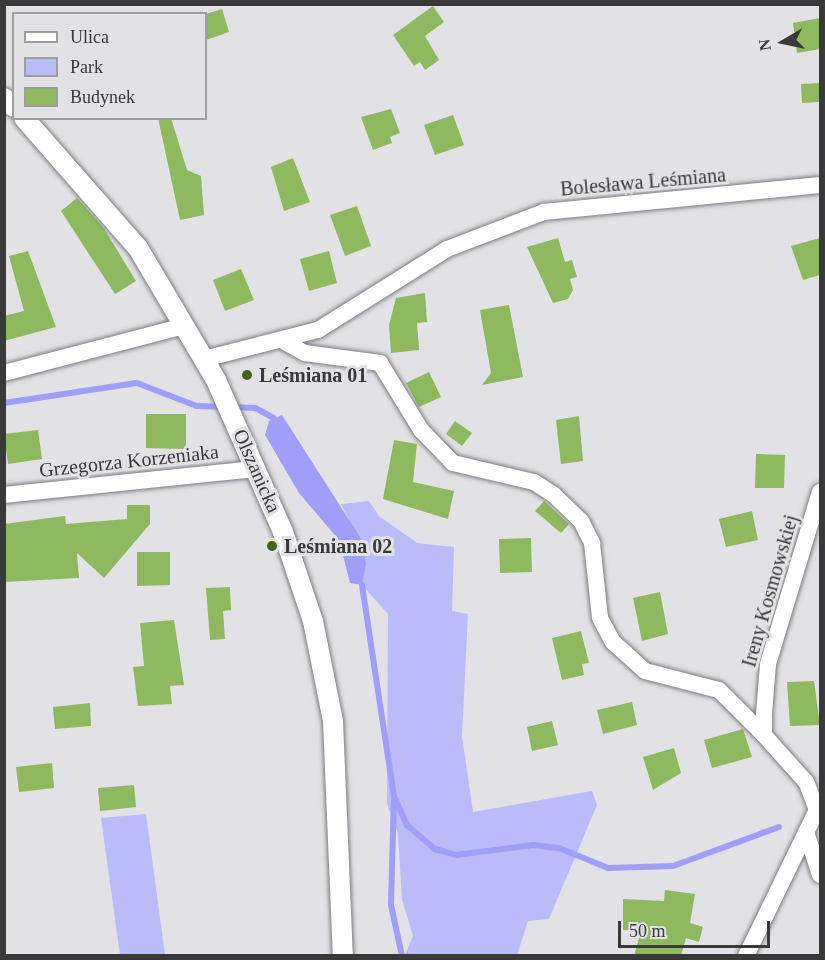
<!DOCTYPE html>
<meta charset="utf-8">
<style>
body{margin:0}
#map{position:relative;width:825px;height:960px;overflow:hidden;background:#e1e1e6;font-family:Georgia,serif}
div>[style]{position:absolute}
.green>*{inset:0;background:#babcf9}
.water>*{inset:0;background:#9f9ef8}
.stream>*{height:6px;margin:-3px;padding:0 3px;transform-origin:3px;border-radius:3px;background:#9f9ef8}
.building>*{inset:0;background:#8eb95e}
.roads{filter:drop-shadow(0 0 2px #7c7c80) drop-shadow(0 0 2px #7c7c80)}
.minor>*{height:16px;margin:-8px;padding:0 8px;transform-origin:8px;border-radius:8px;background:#fff}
.tertiary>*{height:20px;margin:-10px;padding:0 10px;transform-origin:10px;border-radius:10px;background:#fff}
.dots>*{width:16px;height:16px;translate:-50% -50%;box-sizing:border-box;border:3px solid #e1e1e6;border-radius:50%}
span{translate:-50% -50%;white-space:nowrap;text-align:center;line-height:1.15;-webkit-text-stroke:6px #e1e1e6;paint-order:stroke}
.street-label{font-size:20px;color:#39393a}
.poi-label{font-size:20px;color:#39393a;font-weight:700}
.left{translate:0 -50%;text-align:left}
.frame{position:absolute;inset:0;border:6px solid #39393a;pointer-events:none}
.legend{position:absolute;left:12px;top:12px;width:195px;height:108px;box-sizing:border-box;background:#e1e1e6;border:2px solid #9e9ea1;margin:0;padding:8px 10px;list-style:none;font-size:18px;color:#39393a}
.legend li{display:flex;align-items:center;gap:12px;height:30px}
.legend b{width:30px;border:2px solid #9e9ea1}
.north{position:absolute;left:753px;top:12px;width:60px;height:60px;-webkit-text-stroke:4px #e1e1e6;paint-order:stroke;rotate:261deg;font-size:16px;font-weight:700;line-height:24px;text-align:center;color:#39393a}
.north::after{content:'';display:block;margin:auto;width:21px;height:27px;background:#39393a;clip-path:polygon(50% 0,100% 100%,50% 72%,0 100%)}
.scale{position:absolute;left:618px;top:921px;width:152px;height:27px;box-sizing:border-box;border:3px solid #39393a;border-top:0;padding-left:8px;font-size:18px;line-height:21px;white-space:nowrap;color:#39393a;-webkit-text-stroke:4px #e1e1e6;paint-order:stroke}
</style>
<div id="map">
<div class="green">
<i style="clip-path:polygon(369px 501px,379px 516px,417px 543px,454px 547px,452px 611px,468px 614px,462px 736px,473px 812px,592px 791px,597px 805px,549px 919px,528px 921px,517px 955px,405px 955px,413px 936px,402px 900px,398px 834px,387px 803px,388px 614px,362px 585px,364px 550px,341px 504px)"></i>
<i style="clip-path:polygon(146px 814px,165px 955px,120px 955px,101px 818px)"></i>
</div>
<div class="water">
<i style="clip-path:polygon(282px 415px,360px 537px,366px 563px,362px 585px,350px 583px,339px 540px,299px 493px,265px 435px,269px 421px)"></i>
</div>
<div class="stream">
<i style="left:4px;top:403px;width:134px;rotate:-8.6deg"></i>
<i style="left:137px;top:383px;width:64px;rotate:21deg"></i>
<i style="left:197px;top:406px;width:58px;rotate:2deg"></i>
<i style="left:255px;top:408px;width:21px;rotate:28deg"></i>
<i style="left:362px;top:585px;width:213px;rotate:81.4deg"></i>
<i style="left:394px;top:796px;width:109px;rotate:91.6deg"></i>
<i style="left:391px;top:905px;width:52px;rotate:77.8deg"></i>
<i style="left:394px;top:796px;width:32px;rotate:66deg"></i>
<i style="left:407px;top:825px;width:37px;rotate:41deg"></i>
<i style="left:435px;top:849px;width:22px;rotate:16deg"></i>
<i style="left:456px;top:855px;width:78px;rotate:-7.4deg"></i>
<i style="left:533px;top:845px;width:26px;rotate:7deg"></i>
<i style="left:559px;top:848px;width:53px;rotate:22.2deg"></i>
<i style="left:608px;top:868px;width:65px;rotate:-1.8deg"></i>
<i style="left:673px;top:866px;width:113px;rotate:-20.2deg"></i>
</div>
<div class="building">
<i style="clip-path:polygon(433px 6px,444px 22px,425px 36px,439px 60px,425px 70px,420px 62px,414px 66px,393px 35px)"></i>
<i style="clip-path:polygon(222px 9px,229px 32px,206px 40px,206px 14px)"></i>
<i style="clip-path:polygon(820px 18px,820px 49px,797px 53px,793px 23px)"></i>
<i style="clip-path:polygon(820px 83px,820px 102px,802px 103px,801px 84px)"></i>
<i style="clip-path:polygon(391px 109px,400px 133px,390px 137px,392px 143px,373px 150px,361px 117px)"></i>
<i style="clip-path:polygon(453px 115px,464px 145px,435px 155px,424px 125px)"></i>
<i style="clip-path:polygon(158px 118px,171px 118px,187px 170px,201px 176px,204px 215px,180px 220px)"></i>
<i style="clip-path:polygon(293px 158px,310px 202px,284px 211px,271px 167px)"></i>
<i style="clip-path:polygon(77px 198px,103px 227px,136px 281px,115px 294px,61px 211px)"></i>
<i style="clip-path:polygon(357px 206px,371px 246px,345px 256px,330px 215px)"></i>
<i style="clip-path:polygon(558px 238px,565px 262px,572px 260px,577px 277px,570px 279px,573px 290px,568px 299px,553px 303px,527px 247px)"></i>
<i style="clip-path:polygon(820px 238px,820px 275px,803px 280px,791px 246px)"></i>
<i style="clip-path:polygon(28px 251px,56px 327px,4px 341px,4px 316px,24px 311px,9px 256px)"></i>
<i style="clip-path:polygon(329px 251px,337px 283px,309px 291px,300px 259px)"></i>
<i style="clip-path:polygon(241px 269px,254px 300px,225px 311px,213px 280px)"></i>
<i style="clip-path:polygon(425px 293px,427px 322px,417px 323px,419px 350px,391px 353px,389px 325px,396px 298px)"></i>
<i style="clip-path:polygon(509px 305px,523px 377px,482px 385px,491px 373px,480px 310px)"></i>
<i style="clip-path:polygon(429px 372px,441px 397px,419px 407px,406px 383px)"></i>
<i style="clip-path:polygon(146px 414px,186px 414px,186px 449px,146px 448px)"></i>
<i style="clip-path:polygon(579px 416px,583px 461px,561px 464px,556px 420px)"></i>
<i style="clip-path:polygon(455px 421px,472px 433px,462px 446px,446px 434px)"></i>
<i style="clip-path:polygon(38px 430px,42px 459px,8px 464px,4px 434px)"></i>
<i style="clip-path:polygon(394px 440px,417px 444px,413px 482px,454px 491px,448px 519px,383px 499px)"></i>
<i style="clip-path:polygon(756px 454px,785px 455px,784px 488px,755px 488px)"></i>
<i style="clip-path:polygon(544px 501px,569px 524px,561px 533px,535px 511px)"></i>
<i style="clip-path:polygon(127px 505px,150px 505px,150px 524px,104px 578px,77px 553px,79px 578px,4px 582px,4px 524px,65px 516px,66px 524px,127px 519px)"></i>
<i style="clip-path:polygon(752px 511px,758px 540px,726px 547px,719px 519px)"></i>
<i style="clip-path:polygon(531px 538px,532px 572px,500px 573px,499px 539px)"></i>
<i style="clip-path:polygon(137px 552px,170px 552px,170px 585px,137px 586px)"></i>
<i style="clip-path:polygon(230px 587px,231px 610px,223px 611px,225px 639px,210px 640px,206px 588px)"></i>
<i style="clip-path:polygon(660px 592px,668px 634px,642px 641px,633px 598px)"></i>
<i style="clip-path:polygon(174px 620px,184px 685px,170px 686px,172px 704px,138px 706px,133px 667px,144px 666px,140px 623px)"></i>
<i style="clip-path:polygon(581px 631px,589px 663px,582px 664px,584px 675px,562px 680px,552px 638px)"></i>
<i style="clip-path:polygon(814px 681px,820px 725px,790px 726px,787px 682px)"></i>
<i style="clip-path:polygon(632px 702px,637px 725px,603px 734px,597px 710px)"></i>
<i style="clip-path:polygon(90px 703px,91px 726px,55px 729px,53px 707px)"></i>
<i style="clip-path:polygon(552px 721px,558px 745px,532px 751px,527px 727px)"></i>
<i style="clip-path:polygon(743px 729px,752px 757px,712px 768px,704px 740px)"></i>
<i style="clip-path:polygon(674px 748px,681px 773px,653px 790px,643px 757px)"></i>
<i style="clip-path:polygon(52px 763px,54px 788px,19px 792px,16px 767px)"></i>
<i style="clip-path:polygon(134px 785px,136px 807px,100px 811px,98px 788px)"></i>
<i style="clip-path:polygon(665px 890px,695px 894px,690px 923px,703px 927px,699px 942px,686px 938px,681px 956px,634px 956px,641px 931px,623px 930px,623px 899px,664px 901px)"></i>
</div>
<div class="roads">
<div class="minor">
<i style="left:285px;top:342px;width:23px;rotate:29deg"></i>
<i style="left:305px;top:353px;width:76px;rotate:7.6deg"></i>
<i style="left:380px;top:363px;width:79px;rotate:58.5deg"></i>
<i style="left:421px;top:430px;width:46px;rotate:45.9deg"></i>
<i style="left:453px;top:463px;width:83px;rotate:13.2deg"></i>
<i style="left:534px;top:482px;width:24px;rotate:33deg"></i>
<i style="left:554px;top:495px;width:37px;rotate:44deg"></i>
<i style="left:581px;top:521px;width:25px;rotate:63deg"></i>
<i style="left:592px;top:543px;width:75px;rotate:83.9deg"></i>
<i style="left:600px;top:618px;width:27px;rotate:62deg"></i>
<i style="left:613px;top:642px;width:43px;rotate:42.2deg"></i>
<i style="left:645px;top:671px;width:76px;rotate:14.4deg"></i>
<i style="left:719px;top:690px;width:64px;rotate:45deg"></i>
<i style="left:204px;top:359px;width:118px;rotate:-14.3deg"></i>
<i style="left:318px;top:330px;width:152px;rotate:-32.1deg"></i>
<i style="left:447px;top:249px;width:104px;rotate:-20.9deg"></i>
<i style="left:544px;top:212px;width:277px;rotate:-5.6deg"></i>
<i style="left:4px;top:373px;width:187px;rotate:-14.6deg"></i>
<i style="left:4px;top:495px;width:254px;rotate:-5.9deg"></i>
<i style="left:806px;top:832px;width:45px;rotate:72deg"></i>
<i style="left:746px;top:956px;width:162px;rotate:-64.1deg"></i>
<i style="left:817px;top:810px;width:30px;rotate:-111deg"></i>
<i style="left:806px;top:782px;width:63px;rotate:-131.8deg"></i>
<i style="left:764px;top:735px;width:21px;rotate:-90deg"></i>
<i style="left:764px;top:714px;width:50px;rotate:-85.4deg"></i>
<i style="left:768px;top:664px;width:180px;rotate:-73.2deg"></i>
</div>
<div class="tertiary">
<i style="left:4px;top:98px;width:13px;rotate:42deg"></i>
<i style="left:24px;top:118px;width:173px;rotate:48.8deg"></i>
<i style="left:138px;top:248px;width:153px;rotate:59.4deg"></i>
<i style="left:216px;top:380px;width:166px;rotate:66.2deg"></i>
<i style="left:283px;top:532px;width:94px;rotate:71.4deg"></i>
<i style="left:313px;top:621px;width:102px;rotate:78.7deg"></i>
<i style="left:333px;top:721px;width:235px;rotate:87.6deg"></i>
</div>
</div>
<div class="dots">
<i style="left:247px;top:375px;background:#446419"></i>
<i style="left:272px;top:546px;background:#446419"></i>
</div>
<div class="street-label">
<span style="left:643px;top:182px;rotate:-5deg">Bolesława Leśmiana</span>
<span style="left:129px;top:461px;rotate:-6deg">Grzegorza Korzeniaka</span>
<span style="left:257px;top:471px;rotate:66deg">Olszanicka</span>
<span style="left:770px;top:591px;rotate:-74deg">Ireny Kosmowskiej</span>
</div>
<div class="poi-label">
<span class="left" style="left:259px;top:375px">Leśmiana 01</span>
<span class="left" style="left:284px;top:546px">Leśmiana 02</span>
</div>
<div class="frame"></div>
<ul class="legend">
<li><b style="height:8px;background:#fff"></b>Ulica</li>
<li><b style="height:16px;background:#babcf9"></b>Park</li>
<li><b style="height:16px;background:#8eb95e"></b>Budynek</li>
</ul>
<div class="north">N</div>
<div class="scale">50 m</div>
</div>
